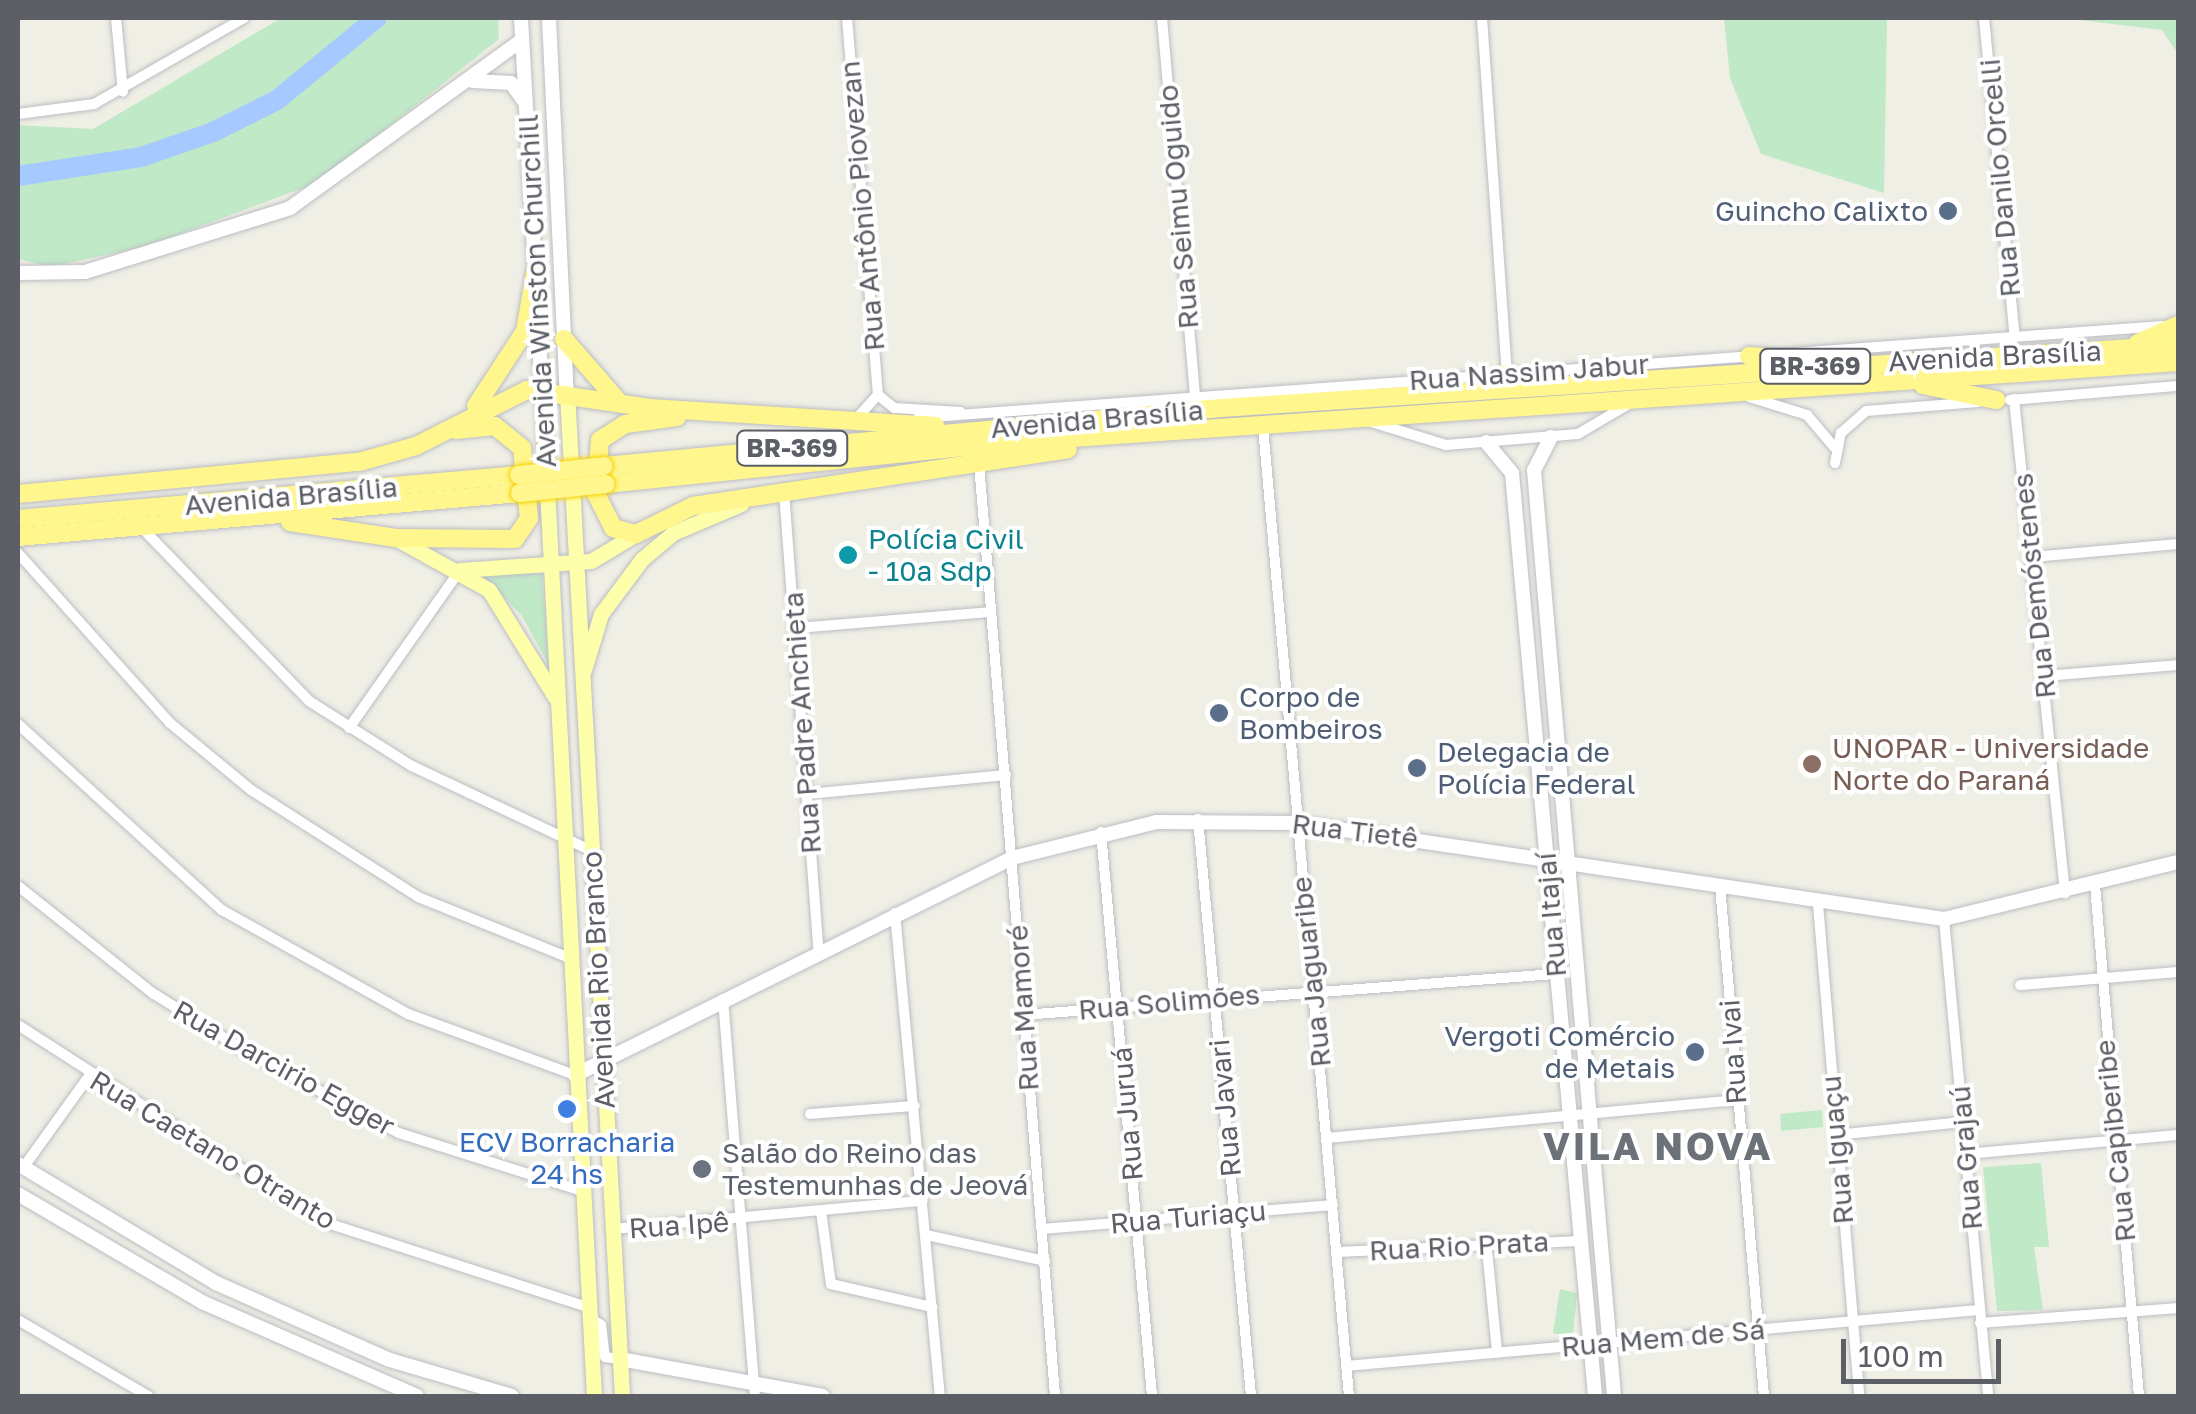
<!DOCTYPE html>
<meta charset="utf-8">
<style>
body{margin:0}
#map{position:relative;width:2196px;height:1414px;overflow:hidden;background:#f0efe5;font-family:"Golos Text",sans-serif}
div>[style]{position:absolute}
.green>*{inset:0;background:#c0e9c7}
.river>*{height:20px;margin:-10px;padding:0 10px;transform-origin:10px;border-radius:10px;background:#a6c9ff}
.roads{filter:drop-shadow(0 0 2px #bcbdc4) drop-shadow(0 0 2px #bcbdc4)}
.street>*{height:10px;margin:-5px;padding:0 5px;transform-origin:5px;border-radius:5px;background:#fff}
.secondary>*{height:14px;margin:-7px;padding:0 7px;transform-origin:7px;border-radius:7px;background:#fff}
.primary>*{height:15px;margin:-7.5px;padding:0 7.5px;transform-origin:7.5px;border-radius:7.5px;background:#feffab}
.highway>*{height:18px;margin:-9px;padding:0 9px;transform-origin:9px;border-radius:9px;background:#fff68d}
.bridges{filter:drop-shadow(0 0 2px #f5d200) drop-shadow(0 0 2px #f5d200)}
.highway-bridge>*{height:18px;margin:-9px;padding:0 9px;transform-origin:9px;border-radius:9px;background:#fff68d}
.dots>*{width:28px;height:28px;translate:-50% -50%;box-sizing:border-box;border:5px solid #fff;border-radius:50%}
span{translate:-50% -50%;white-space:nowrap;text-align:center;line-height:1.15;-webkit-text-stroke:8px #fff;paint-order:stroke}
.shield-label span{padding:2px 8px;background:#fff;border:2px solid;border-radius:8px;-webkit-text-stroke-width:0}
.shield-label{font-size:25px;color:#5c5f66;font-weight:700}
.street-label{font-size:28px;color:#5c5f66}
.service-label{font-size:28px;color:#4e5e75}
.right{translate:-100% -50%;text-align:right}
.left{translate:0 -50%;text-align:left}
.culture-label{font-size:28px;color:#0d838f}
.education-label{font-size:28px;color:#785e54}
.shop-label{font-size:28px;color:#366cbe}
.worship-label{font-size:28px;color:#5b616d}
.district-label{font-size:38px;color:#6d7178;font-weight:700;letter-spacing:2.5px}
.frame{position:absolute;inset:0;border:20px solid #5c5f66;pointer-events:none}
.scale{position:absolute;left:1841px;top:1339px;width:160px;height:45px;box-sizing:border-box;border:5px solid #5c5f66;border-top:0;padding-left:12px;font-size:30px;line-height:35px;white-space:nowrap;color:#5c5f66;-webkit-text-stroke:8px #fff;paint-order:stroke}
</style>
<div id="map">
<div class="green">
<i style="clip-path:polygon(281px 18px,498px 18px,499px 39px,319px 182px,147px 246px,50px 267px,18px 259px,18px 125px,93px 129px)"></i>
<i style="clip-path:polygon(1724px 18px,1887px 18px,1884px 193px,1761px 154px,1730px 78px)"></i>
<i style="clip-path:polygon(2063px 18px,2178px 18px,2178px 54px,2162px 30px)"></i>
<i style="clip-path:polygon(479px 571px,542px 574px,549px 665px,522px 616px)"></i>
<i style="clip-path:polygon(1822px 1110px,1823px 1127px,1781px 1131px,1780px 1114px)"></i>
<i style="clip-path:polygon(2041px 1163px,2049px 1247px,2034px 1247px,2043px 1310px,1997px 1311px,1983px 1167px)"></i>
<i style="clip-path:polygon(1560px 1289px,1577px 1293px,1573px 1337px,1553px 1333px)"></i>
</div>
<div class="river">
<i style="left:18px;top:176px;width:124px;rotate:-8.8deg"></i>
<i style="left:141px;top:157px;width:76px;rotate:-19.1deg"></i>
<i style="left:213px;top:132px;width:72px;rotate:-26.6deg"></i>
<i style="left:277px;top:100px;width:129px;rotate:-39.4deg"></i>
</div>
<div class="roads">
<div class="street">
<i style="left:116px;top:18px;width:74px;rotate:84.6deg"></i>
<i style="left:847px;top:18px;width:378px;rotate:85.3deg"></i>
<i style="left:1162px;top:18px;width:380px;rotate:85deg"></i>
<i style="left:1482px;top:18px;width:357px;rotate:86deg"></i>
<i style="left:1984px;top:18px;width:321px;rotate:84.5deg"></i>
<i style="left:18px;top:114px;width:77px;rotate:-7.5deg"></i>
<i style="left:94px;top:104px;width:173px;rotate:-29.8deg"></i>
<i style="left:1781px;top:354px;width:383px;rotate:-4.2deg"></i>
<i style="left:878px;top:395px;width:21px;rotate:39deg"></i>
<i style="left:894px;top:408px;width:67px;rotate:3.4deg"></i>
<i style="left:1749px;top:397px;width:61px;rotate:17.2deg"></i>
<i style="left:1807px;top:415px;width:42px;rotate:49.8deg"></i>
<i style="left:2014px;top:399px;width:497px;rotate:84.1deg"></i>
<i style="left:2010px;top:400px;width:169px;rotate:-4.8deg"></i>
<i style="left:857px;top:418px;width:31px;rotate:-48deg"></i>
<i style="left:918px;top:418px;width:838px;rotate:-4.24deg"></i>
<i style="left:1365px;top:420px;width:85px;rotate:17.2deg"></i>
<i style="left:1446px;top:445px;width:132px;rotate:-4.8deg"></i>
<i style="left:1578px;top:434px;width:59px;rotate:-30.5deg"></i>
<i style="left:1263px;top:427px;width:973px;rotate:84.93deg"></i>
<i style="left:979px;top:463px;width:936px;rotate:85.34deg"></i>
<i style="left:1835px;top:463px;width:31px;rotate:-79deg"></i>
<i style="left:1841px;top:433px;width:33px;rotate:-41deg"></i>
<i style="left:1866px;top:411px;width:112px;rotate:-4.6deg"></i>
<i style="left:784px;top:492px;width:463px;rotate:85.7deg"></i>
<i style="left:141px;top:527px;width:242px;rotate:46deg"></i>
<i style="left:309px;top:701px;width:122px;rotate:32.3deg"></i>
<i style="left:412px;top:766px;width:197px;rotate:25.3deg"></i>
<i style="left:18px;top:553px;width:228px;rotate:48.2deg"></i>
<i style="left:170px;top:723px;width:105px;rotate:39.6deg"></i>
<i style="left:251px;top:790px;width:198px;rotate:32.6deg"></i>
<i style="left:418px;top:897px;width:164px;rotate:21.9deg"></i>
<i style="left:2032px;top:557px;width:147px;rotate:-5.1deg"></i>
<i style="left:796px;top:628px;width:195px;rotate:-4.7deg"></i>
<i style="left:2044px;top:676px;width:134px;rotate:-4.7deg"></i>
<i style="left:18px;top:724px;width:276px;rotate:42.4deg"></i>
<i style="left:222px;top:910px;width:213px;rotate:29.2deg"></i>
<i style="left:408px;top:1014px;width:178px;rotate:20.1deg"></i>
<i style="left:349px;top:728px;width:193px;rotate:-54.9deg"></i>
<i style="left:808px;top:794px;width:199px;rotate:-5.5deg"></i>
<i style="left:1198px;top:819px;width:579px;rotate:84.75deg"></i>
<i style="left:1101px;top:832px;width:566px;rotate:84.83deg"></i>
<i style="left:2095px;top:885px;width:513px;rotate:85.08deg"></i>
<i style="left:18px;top:886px;width:174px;rotate:38.5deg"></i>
<i style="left:154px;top:994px;width:115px;rotate:31.9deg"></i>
<i style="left:252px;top:1055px;width:166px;rotate:28deg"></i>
<i style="left:399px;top:1133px;width:192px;rotate:17.6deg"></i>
<i style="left:1720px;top:886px;width:512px;rotate:85.07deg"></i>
<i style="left:1818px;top:904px;width:494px;rotate:85.2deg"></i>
<i style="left:895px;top:913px;width:485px;rotate:84.7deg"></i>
<i style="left:1944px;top:919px;width:479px;rotate:84.7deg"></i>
<i style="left:2020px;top:985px;width:159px;rotate:-4.7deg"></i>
<i style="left:723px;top:999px;width:398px;rotate:85.4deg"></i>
<i style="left:1023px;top:1015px;width:534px;rotate:-4.41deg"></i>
<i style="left:18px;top:1025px;width:364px;rotate:32.8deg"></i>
<i style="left:324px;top:1222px;width:280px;rotate:17.9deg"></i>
<i style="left:810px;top:1114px;width:105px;rotate:-4.4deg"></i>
<i style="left:1836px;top:1135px;width:127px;rotate:-5.9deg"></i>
<i style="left:1327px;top:1138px;width:412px;rotate:-5.3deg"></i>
<i style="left:1965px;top:1154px;width:214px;rotate:-5.1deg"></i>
<i style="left:23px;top:1168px;width:113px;rotate:-54.3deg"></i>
<i style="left:821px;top:1211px;width:74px;rotate:82.2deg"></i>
<i style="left:831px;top:1284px;width:104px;rotate:12.8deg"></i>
<i style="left:613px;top:1229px;width:311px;rotate:-5.2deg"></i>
<i style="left:1042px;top:1229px;width:292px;rotate:-4.7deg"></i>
<i style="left:926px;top:1235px;width:122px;rotate:12.3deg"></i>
<i style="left:1486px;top:1239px;width:114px;rotate:84.4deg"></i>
<i style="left:1337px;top:1252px;width:244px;rotate:-2.6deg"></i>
<i style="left:590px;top:1318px;width:13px;rotate:32deg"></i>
<i style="left:601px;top:1325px;width:32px;rotate:83deg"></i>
<i style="left:605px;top:1357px;width:15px;rotate:8deg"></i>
<i style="left:18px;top:1320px;width:151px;rotate:30.3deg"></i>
<i style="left:1980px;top:1323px;width:199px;rotate:-4.3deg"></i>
<i style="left:1346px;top:1366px;width:635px;rotate:-5.06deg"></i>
</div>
<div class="secondary">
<i style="left:521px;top:18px;width:374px;rotate:86.8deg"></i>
<i style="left:549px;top:18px;width:375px;rotate:87.3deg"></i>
<i style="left:473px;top:81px;width:38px;rotate:3deg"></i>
<i style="left:511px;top:83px;width:24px;rotate:54deg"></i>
<i style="left:18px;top:273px;width:67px;rotate:-0.9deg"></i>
<i style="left:85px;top:272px;width:215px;rotate:-17.3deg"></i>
<i style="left:290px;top:208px;width:286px;rotate:-35.9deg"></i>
<i style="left:1551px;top:437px;width:37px;rotate:117deg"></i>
<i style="left:1534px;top:470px;width:929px;rotate:85.06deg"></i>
<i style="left:1486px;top:442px;width:40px;rotate:50deg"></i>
<i style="left:1512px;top:473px;width:927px;rotate:84.86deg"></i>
<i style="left:575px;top:1075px;width:488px;rotate:-26.4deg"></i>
<i style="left:1012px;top:858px;width:148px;rotate:-14deg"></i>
<i style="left:1156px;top:822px;width:141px;rotate:0.4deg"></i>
<i style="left:1297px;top:823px;width:654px;rotate:8.44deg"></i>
<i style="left:1944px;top:919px;width:241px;rotate:-13.7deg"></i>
<i style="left:18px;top:1164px;width:231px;rotate:31deg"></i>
<i style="left:216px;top:1283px;width:190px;rotate:23.9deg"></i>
<i style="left:390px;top:1360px;width:127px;rotate:16.4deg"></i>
<i style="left:18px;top:1194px;width:216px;rotate:30.4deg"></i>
<i style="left:204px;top:1303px;width:232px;rotate:23.6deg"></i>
<i style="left:620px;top:1359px;width:206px;rotate:10.3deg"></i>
</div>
<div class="primary">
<i style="left:542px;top:391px;width:1006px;rotate:87.04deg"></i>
<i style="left:567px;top:393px;width:1005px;rotate:86.86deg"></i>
<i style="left:397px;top:539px;width:105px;rotate:29deg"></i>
<i style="left:489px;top:590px;width:126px;rotate:58.3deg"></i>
<i style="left:460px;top:570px;width:131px;rotate:-3.9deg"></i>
<i style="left:591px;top:561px;width:52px;rotate:-31deg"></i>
<i style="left:584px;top:670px;width:59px;rotate:-73.1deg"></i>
<i style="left:601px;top:614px;width:69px;rotate:-53.3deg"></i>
<i style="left:642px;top:559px;width:40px;rotate:-40deg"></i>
<i style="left:673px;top:533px;width:74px;rotate:-23.1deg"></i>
</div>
<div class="highway">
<i style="left:564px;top:339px;width:81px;rotate:49deg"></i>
<i style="left:2138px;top:343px;width:44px;rotate:-24.2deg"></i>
<i style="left:1749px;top:356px;width:39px;rotate:4deg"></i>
<i style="left:1923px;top:385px;width:75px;rotate:11.6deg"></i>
<i style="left:1476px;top:387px;width:34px;rotate:-23deg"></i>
<i style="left:476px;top:406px;width:90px;rotate:-56.8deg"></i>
<i style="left:525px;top:331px;width:59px;rotate:-80.2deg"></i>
<i style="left:677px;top:417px;width:52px;rotate:172.3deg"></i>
<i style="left:625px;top:424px;width:30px;rotate:147deg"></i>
<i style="left:600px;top:440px;width:54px;rotate:94.2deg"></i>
<i style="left:596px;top:494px;width:38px;rotate:63deg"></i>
<i style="left:613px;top:528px;width:24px;rotate:15deg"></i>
<i style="left:636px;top:534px;width:64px;rotate:-26.2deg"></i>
<i style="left:693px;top:506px;width:379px;rotate:-8.6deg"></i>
<i style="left:604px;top:466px;width:620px;rotate:-5.37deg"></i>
<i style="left:1221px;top:408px;width:959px;rotate:-3.77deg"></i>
<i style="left:606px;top:484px;width:396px;rotate:-5.9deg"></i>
<i style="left:1000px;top:443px;width:1181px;rotate:-3.93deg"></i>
<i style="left:18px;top:494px;width:342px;rotate:-5.4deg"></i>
<i style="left:359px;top:462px;width:59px;rotate:-15.7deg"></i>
<i style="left:416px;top:446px;width:124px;rotate:-26.8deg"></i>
<i style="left:527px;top:390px;width:124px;rotate:8.3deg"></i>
<i style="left:650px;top:408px;width:286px;rotate:3.6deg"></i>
<i style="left:18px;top:519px;width:503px;rotate:-5.02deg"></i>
<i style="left:290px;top:522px;width:107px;rotate:8.6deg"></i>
<i style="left:396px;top:538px;width:119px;rotate:0.5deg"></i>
<i style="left:515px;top:539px;width:25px;rotate:-56deg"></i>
<i style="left:529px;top:518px;width:70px;rotate:-95.7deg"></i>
<i style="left:522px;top:448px;width:35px;rotate:-141deg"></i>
<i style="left:495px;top:426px;width:39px;rotate:174deg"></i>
<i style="left:18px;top:537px;width:504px;rotate:-5.01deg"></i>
</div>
</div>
<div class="bridges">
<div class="highway-bridge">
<i style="left:519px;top:475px;width:85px;rotate:-6deg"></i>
<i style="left:520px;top:493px;width:86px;rotate:-6deg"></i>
</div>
</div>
<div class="dots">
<i style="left:1948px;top:211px;background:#5c6f8a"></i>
<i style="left:848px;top:555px;background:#0f9aa8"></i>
<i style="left:1219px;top:713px;background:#5c6f8a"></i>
<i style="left:1812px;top:764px;background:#8d6e63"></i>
<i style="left:1417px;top:768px;background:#5c6f8a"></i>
<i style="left:1695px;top:1052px;background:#5c6f8a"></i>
<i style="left:567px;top:1109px;background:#3f7fe0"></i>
<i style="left:702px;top:1169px;background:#6b7280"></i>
</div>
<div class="shield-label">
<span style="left:1815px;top:366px">BR-369</span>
<span style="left:792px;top:448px">BR-369</span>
</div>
<div class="street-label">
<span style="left:2000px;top:178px;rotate:-95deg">Rua Danilo Orcelli</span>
<span style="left:862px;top:206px;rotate:-95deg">Rua Antônio Piovezan</span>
<span style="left:1178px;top:207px;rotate:-95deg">Rua Seimu Oguido</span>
<span style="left:537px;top:291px;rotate:-93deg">Avenida Winston Churchill</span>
<span style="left:1995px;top:356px;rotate:-3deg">Avenida Brasília</span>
<span style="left:1529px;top:372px;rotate:-4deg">Rua Nassim Jabur</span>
<span style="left:1097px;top:419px;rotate:-5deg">Avenida Brasília</span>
<span style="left:291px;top:496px;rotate:-5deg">Avenida Brasília</span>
<span style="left:2034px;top:586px;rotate:-96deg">Rua Demóstenes</span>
<span style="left:802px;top:723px;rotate:-94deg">Rua Padre Anchieta</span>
<span style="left:1355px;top:831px;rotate:7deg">Rua Tietê</span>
<span style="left:1551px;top:915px;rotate:-95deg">Rua Itajaí</span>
<span style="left:1311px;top:972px;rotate:-96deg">Rua Jaguaribe</span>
<span style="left:598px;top:980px;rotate:-93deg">Avenida Rio Branco</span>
<span style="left:1169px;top:1002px;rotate:-5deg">Rua Solimões</span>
<span style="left:1023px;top:1008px;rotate:-94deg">Rua Mamoré</span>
<span style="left:1733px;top:1052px;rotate:-94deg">Rua Ivai</span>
<span style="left:284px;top:1068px;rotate:29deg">Rua Darcirio Egger</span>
<span style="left:1225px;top:1108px;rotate:-95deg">Rua Javari</span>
<span style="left:1127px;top:1114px;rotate:-95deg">Rua Juruá</span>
<span style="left:2115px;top:1141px;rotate:-96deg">Rua Capiberibe</span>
<span style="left:213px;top:1150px;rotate:31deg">Rua Caetano Otranto</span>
<span style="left:1837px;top:1150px;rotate:-95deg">Rua Iguaçu</span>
<span style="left:1966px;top:1158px;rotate:-95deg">Rua Grajaú</span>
<span style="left:1188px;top:1217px;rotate:-5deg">Rua Turiaçu</span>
<span style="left:679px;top:1225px;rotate:-4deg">Rua Ipê</span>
<span style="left:1459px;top:1246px;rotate:-3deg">Rua Rio Prata</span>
<span style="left:1663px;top:1338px;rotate:-5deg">Rua Mem de Sá</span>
</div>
<div class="service-label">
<span class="right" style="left:1928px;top:211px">Guincho Calixto</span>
<span class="left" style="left:1239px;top:713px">Corpo de<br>Bombeiros</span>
<span class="left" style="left:1437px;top:768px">Delegacia de<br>Polícia Federal</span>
<span class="right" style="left:1675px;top:1052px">Vergoti Comércio<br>de Metais</span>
</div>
<div class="culture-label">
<span class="left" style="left:868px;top:555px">Polícia Civil<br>- 10ª Sdp</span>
</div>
<div class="education-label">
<span class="left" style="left:1832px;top:764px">UNOPAR - Universidade<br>Norte do Paraná</span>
</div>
<div class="shop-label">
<span style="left:567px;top:1158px">ECV Borracharia<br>24 hs</span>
</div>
<div class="worship-label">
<span class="left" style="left:722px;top:1169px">Salão do Reino das<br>Testemunhas de Jeová</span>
</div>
<div class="district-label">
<span style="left:1658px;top:1146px">VILA NOVA</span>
</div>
<div class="frame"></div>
<div class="scale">100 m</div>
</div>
